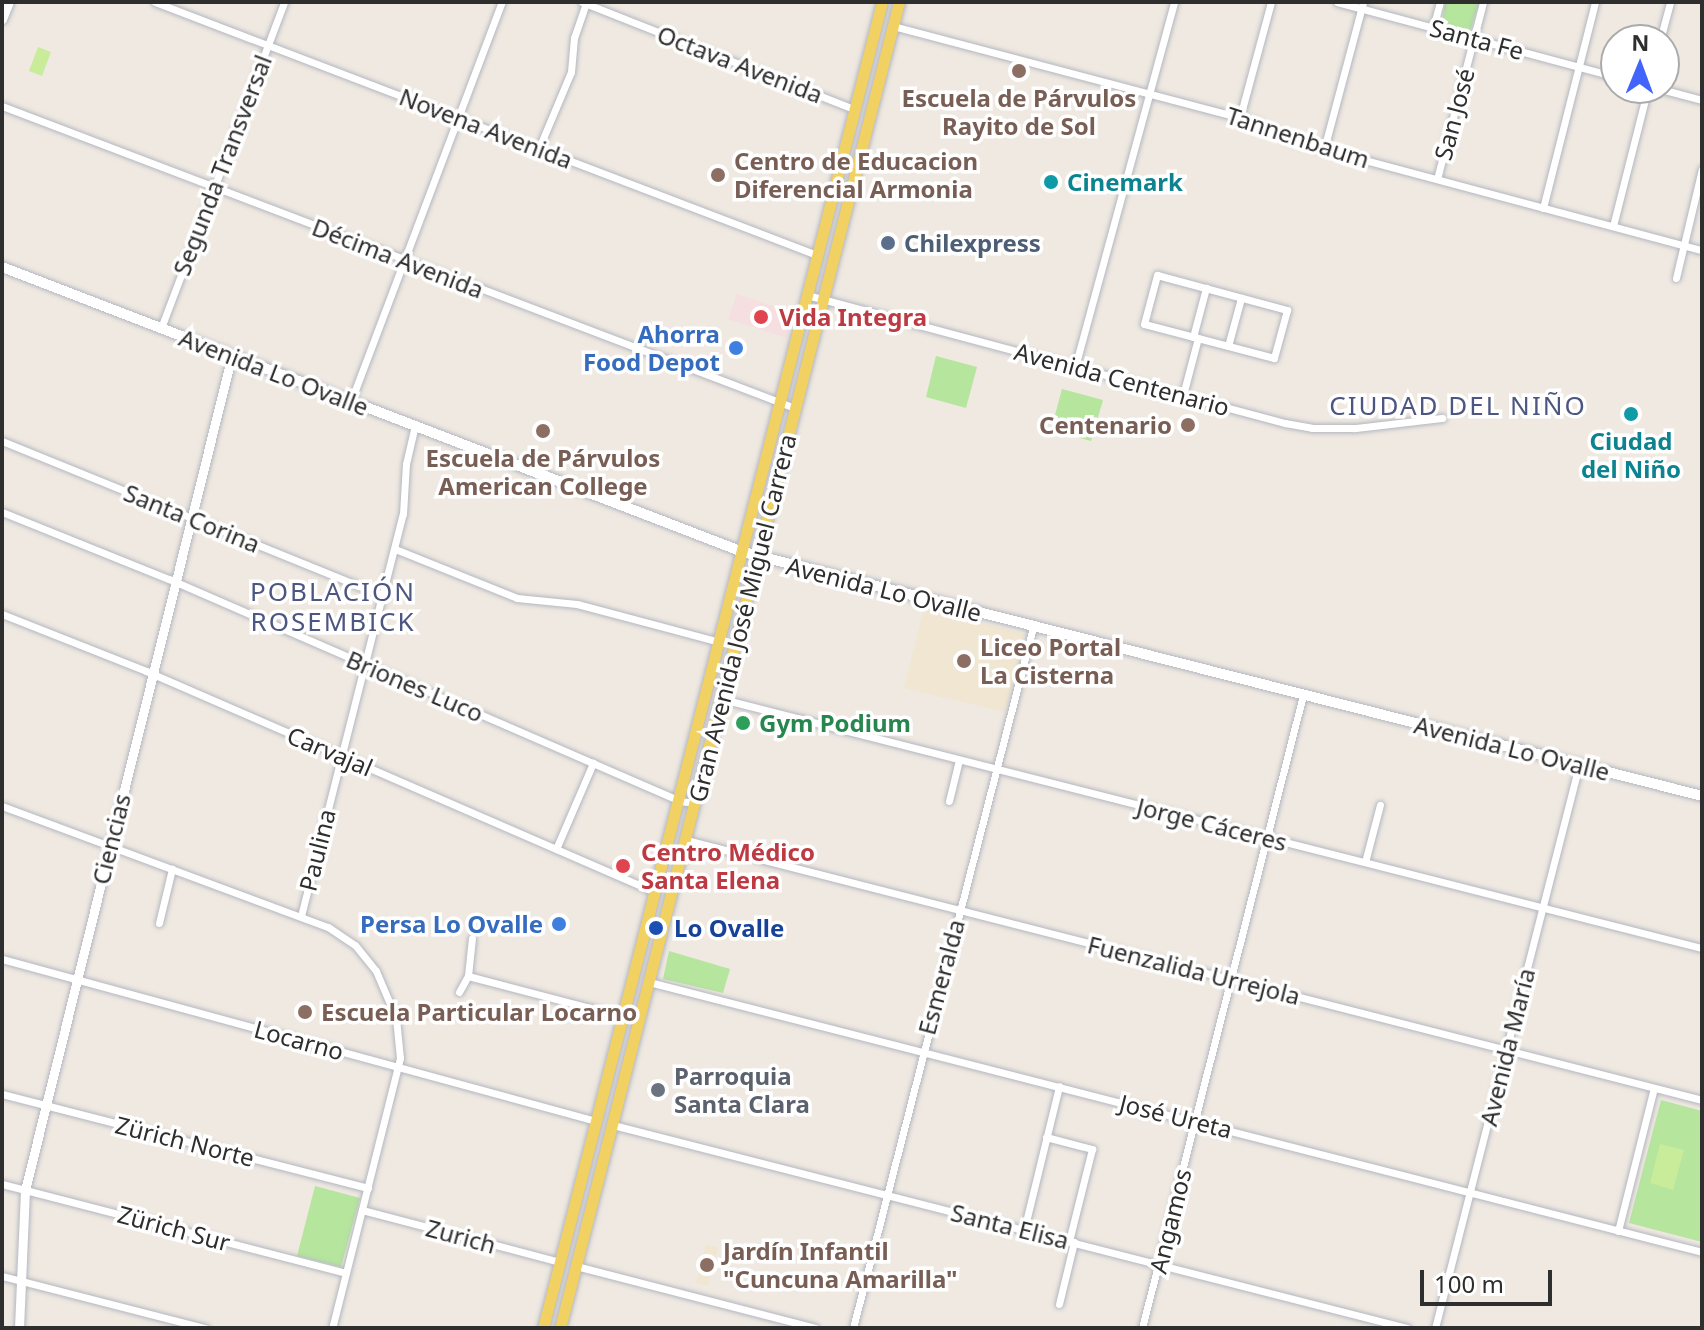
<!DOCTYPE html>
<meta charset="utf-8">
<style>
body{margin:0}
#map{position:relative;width:1704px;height:1330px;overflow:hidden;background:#efe9e1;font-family:"Noto Sans",sans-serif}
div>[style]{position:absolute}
.education>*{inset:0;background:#f0e6d1}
.medical>*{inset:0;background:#f5dfe0}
.green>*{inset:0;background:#b6e59e}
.pitch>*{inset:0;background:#c9ec9a}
.roads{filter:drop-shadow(0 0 2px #b4b7c1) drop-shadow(0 0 2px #b4b7c1)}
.minor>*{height:7px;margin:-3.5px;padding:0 3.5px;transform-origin:3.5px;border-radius:3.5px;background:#fff}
.tertiary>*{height:9px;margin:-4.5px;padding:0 4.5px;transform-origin:4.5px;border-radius:4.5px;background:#fff}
.secondary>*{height:10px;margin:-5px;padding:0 5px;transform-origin:5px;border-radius:5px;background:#fff}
.primary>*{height:11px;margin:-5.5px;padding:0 5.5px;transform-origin:5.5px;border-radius:5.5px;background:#f2d163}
.dots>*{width:22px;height:22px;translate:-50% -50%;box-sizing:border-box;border:4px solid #fff;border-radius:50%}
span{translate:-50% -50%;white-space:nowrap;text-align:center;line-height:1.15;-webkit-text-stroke:7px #fff;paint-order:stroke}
.street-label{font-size:24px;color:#2e2e2e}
.education-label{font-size:24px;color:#785e54;font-weight:700}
.left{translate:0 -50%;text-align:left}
.right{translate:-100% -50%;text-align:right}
.culture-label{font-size:24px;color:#0d838f;font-weight:700}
.service-label{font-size:24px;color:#4e5e75;font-weight:700}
.health-label{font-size:24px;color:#be3a42;font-weight:700}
.shop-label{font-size:24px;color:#366cbe;font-weight:700}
.leisure-label{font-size:24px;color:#27864d;font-weight:700}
.transit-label{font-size:24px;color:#164399;font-weight:700}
.worship-label{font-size:24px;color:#5b616d;font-weight:700}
.neighbourhood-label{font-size:26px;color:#4d5680;letter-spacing:2px}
.frame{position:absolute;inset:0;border:4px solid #2e2e2e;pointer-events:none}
.north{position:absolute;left:1600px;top:24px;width:80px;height:80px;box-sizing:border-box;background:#fff;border:2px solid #ababab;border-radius:50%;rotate:1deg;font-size:22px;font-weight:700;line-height:32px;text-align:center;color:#2e2e2e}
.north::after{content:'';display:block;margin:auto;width:28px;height:36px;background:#4264fb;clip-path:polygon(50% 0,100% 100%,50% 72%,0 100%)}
.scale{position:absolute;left:1420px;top:1270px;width:132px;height:36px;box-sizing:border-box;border:4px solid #2e2e2e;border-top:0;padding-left:10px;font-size:24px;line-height:28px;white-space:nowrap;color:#2e2e2e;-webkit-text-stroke:6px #fff;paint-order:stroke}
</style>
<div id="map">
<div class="education">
<i style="clip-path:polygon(924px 608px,1025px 634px,1005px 712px,904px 688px)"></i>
<i style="clip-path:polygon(706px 1244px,718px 1248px,708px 1286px,696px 1283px)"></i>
</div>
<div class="medical">
<i style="clip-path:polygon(737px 294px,794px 313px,787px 338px,728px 319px)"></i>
</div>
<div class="green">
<i style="clip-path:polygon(1445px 2px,1479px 2px,1471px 29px,1466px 31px,1442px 24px)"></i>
<i style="clip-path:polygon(936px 356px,977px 367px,966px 408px,926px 397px)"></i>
<i style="clip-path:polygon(1062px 389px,1103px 400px,1091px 441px,1051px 430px)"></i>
<i style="clip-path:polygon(669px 951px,730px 969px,723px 993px,663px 979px)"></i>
<i style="clip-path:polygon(1661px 1100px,1702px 1111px,1702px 1242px,1629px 1223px)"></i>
<i style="clip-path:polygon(315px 1186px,360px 1198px,341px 1267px,297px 1256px)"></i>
</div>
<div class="pitch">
<i style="clip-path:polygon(38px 47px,51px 52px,42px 76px,29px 71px)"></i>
<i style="clip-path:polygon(1660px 1144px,1684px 1150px,1673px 1190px,1650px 1183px)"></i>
</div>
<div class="roads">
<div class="minor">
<i style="left:155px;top:2px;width:709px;rotate:20.92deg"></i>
<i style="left:582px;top:2px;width:292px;rotate:21.5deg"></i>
<i style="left:1337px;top:2px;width:289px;rotate:15deg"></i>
<i style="left:893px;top:26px;width:372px;rotate:14.8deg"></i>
<i style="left:1253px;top:121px;width:46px;rotate:26deg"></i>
<i style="left:1294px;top:141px;width:422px;rotate:15deg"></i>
<i style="left:1433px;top:28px;width:27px;rotate:-75deg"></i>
<i style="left:1660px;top:40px;width:39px;rotate:-75deg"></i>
<i style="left:1657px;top:88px;width:47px;rotate:14.9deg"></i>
<i style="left:2px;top:106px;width:849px;rotate:20.85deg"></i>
<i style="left:1240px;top:117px;width:119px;rotate:-74.9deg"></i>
<i style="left:539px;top:148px;width:82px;rotate:-67.2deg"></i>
<i style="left:571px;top:72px;width:34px;rotate:-85deg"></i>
<i style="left:574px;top:38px;width:36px;rotate:-71deg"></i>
<i style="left:1324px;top:149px;width:152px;rotate:-75.1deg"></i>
<i style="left:1437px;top:179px;width:183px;rotate:-75.4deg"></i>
<i style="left:1543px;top:208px;width:212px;rotate:-75.8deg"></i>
<i style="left:1613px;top:226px;width:142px;rotate:-75.8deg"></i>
<i style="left:1157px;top:275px;width:135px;rotate:15.1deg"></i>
<i style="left:1287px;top:310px;width:50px;rotate:105.2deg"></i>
<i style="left:1274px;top:358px;width:134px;rotate:-165.3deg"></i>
<i style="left:1144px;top:324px;width:51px;rotate:-75.1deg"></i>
<i style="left:1676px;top:278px;width:112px;rotate:-76.6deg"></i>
<i style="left:807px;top:295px;width:495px;rotate:15deg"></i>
<i style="left:1285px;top:423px;width:27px;rotate:10deg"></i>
<i style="left:1312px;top:428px;width:43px"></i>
<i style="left:1355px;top:428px;width:88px;rotate:-6.6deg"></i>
<i style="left:161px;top:328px;width:348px;rotate:-69.3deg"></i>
<i style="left:1193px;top:337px;width:51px;rotate:-75.1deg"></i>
<i style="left:1228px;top:346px;width:50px;rotate:-74.8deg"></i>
<i style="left:1075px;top:367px;width:378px;rotate:-74.8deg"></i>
<i style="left:1183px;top:395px;width:59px;rotate:-75.3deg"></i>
<i style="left:351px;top:401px;width:427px;rotate:-69.3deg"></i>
<i style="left:2px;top:441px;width:410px;rotate:22.1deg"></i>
<i style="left:2px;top:512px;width:180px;rotate:21.9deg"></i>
<i style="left:169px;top:579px;width:557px;rotate:23.48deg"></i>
<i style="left:680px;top:801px;width:15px;rotate:8deg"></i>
<i style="left:395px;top:549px;width:131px;rotate:21.9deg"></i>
<i style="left:517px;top:598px;width:60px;rotate:5.7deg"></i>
<i style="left:577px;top:604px;width:148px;rotate:14.9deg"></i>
<i style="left:2px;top:614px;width:155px;rotate:21.6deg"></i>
<i style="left:146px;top:671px;width:555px;rotate:23.47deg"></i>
<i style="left:722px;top:699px;width:1011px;rotate:14.26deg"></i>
<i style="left:949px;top:801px;width:42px;rotate:-76.3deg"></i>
<i style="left:2px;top:806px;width:348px;rotate:20.4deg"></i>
<i style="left:328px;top:927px;width:32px;rotate:34deg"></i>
<i style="left:355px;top:945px;width:33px;rotate:51deg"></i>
<i style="left:376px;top:971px;width:51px;rotate:66.9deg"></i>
<i style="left:396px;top:1018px;width:40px;rotate:84.3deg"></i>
<i style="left:400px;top:1058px;width:278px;rotate:104.1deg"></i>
<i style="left:686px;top:840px;width:1049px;rotate:14.35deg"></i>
<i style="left:556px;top:849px;width:94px;rotate:-66.7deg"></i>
<i style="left:1365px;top:862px;width:59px;rotate:-75.3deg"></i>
<i style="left:301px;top:916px;width:415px;rotate:-75.8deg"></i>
<i style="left:403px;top:514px;width:50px;rotate:-86.6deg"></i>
<i style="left:406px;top:464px;width:39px;rotate:-77deg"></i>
<i style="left:159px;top:923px;width:56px;rotate:-76.5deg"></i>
<i style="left:2px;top:959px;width:616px;rotate:15.26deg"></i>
<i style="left:468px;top:976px;width:177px;rotate:14.7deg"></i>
<i style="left:649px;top:982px;width:1087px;rotate:14.38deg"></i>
<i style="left:459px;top:992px;width:18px;rotate:-61deg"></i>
<i style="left:468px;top:976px;width:38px;rotate:-84deg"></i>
<i style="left:2px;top:1094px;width:378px;rotate:14.4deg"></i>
<i style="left:613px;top:1125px;width:820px;rotate:14.34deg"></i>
<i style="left:1046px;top:1137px;width:48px;rotate:14.6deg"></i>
<i style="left:1092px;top:1149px;width:95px;rotate:104deg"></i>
<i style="left:2px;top:1184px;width:355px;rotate:14.5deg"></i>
<i style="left:362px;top:1210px;width:205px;rotate:14.7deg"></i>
<i style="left:1024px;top:1230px;width:148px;rotate:-76.3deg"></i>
<i style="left:1618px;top:1231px;width:147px;rotate:-75.9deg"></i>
<i style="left:576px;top:1266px;width:247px;rotate:14.5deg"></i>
<i style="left:2px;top:1276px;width:210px;rotate:14.4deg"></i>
<i style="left:1059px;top:1304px;width:64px;rotate:-76.4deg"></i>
<i style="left:853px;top:1328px;width:724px;rotate:-75.6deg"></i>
<i style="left:1142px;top:1328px;width:653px;rotate:-75.73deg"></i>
<i style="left:1435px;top:1328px;width:581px;rotate:-75.65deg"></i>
</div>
<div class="tertiary">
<i style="left:2px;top:19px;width:18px;rotate:-68deg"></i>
<i style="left:19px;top:1328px;width:138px;rotate:-87.5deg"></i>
<i style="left:25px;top:1190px;width:860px;rotate:-76.08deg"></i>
</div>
<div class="secondary">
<i style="left:2px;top:267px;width:794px;rotate:21.04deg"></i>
<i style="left:743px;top:552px;width:990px;rotate:14.27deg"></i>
</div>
<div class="primary">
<i style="left:543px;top:1328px;width:1369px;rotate:-75.66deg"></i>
<i style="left:560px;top:1328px;width:1369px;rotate:-75.66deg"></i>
</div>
</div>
<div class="dots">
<i style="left:1019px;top:71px;background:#8d6e63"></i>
<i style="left:718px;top:175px;background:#8d6e63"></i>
<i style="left:1051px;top:182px;background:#0f9aa8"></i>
<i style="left:888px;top:243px;background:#5c6f8a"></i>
<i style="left:761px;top:317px;background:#e0444e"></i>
<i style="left:736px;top:348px;background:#3f7fe0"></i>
<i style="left:1631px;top:414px;background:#0f9aa8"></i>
<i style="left:1188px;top:425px;background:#8d6e63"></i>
<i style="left:543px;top:431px;background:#8d6e63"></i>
<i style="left:964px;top:661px;background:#8d6e63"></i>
<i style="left:743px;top:723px;background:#2e9e5b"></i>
<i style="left:623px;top:866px;background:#e0444e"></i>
<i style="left:559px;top:924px;background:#3f7fe0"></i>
<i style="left:656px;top:928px;background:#1a4fb4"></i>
<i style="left:305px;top:1012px;background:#8d6e63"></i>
<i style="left:658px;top:1090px;background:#6b7280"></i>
<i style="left:707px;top:1265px;background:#8d6e63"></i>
</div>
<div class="street-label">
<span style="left:1477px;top:39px;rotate:15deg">Santa Fe</span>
<span style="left:740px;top:64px;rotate:21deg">Octava Avenida</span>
<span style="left:1454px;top:114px;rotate:-75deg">San José</span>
<span style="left:486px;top:128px;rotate:21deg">Novena Avenida</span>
<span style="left:1298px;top:137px;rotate:18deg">Tannenbaum</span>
<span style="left:222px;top:165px;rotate:-69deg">Segunda Transversal</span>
<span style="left:398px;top:258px;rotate:21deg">Décima Avenida</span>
<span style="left:274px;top:372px;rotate:21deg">Avenida Lo Ovalle</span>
<span style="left:1122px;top:379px;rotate:15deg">Avenida Centenario</span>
<span style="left:192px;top:518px;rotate:22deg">Santa Corina</span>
<span style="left:884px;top:589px;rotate:14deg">Avenida Lo Ovalle</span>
<span style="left:742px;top:618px;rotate:-76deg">Gran Avenida José Miguel Carrera</span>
<span style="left:415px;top:686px;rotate:23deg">Briones Luco</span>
<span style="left:1512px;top:748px;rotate:14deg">Avenida Lo Ovalle</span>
<span style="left:330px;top:751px;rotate:23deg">Carvajal</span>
<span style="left:1212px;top:824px;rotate:14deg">Jorge Cáceres</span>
<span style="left:111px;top:839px;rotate:-76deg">Ciencias</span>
<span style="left:317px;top:850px;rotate:-76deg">Paulina</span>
<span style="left:1194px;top:970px;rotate:14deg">Fuenzalida Urrejola</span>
<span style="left:941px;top:977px;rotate:-75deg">Esmeralda</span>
<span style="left:299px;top:1040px;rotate:15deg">Locarno</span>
<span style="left:1507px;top:1047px;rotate:-76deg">Avenida María</span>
<span style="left:1176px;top:1116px;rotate:14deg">José Ureta</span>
<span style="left:185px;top:1141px;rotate:14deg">Zürich Norte</span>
<span style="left:1170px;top:1221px;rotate:-76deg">Angamos</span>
<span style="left:1010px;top:1226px;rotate:14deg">Santa Elisa</span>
<span style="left:174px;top:1228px;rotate:15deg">Zürich Sur</span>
<span style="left:461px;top:1236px;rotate:15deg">Zurich</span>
</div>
<div class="education-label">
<span style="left:1019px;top:112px">Escuela de Párvulos<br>Rayito de Sol</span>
<span class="left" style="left:734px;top:175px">Centro de Educacion<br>Diferencial Armonia</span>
<span class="right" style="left:1172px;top:425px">Centenario</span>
<span style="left:543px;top:472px">Escuela de Párvulos<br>American College</span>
<span class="left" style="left:980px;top:661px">Liceo Portal<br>La Cisterna</span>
<span class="left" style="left:321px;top:1012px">Escuela Particular Locarno</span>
<span class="left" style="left:723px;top:1265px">Jardín Infantil<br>"Cuncuna Amarilla"</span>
</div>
<div class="culture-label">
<span class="left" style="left:1067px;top:182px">Cinemark</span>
<span style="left:1631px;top:455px">Ciudad<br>del Niño</span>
</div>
<div class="service-label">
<span class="left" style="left:904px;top:243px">Chilexpress</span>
</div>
<div class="health-label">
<span class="left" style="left:779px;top:317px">Vida Integra</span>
<span class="left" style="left:641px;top:866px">Centro Médico<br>Santa Elena</span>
</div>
<div class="shop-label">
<span class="right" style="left:720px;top:348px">Ahorra<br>Food Depot</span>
<span class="right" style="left:543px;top:924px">Persa Lo Ovalle</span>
</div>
<div class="leisure-label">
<span class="left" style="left:759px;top:723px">Gym Podium</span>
</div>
<div class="transit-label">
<span class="left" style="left:674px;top:928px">Lo Ovalle</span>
</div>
<div class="worship-label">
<span class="left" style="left:674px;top:1090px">Parroquia<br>Santa Clara</span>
</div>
<div class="neighbourhood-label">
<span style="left:1458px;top:406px">CIUDAD DEL NIÑO</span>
<span style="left:333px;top:607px">POBLACIÓN<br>ROSEMBICK</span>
</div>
<div class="frame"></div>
<div class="north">N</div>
<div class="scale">100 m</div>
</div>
